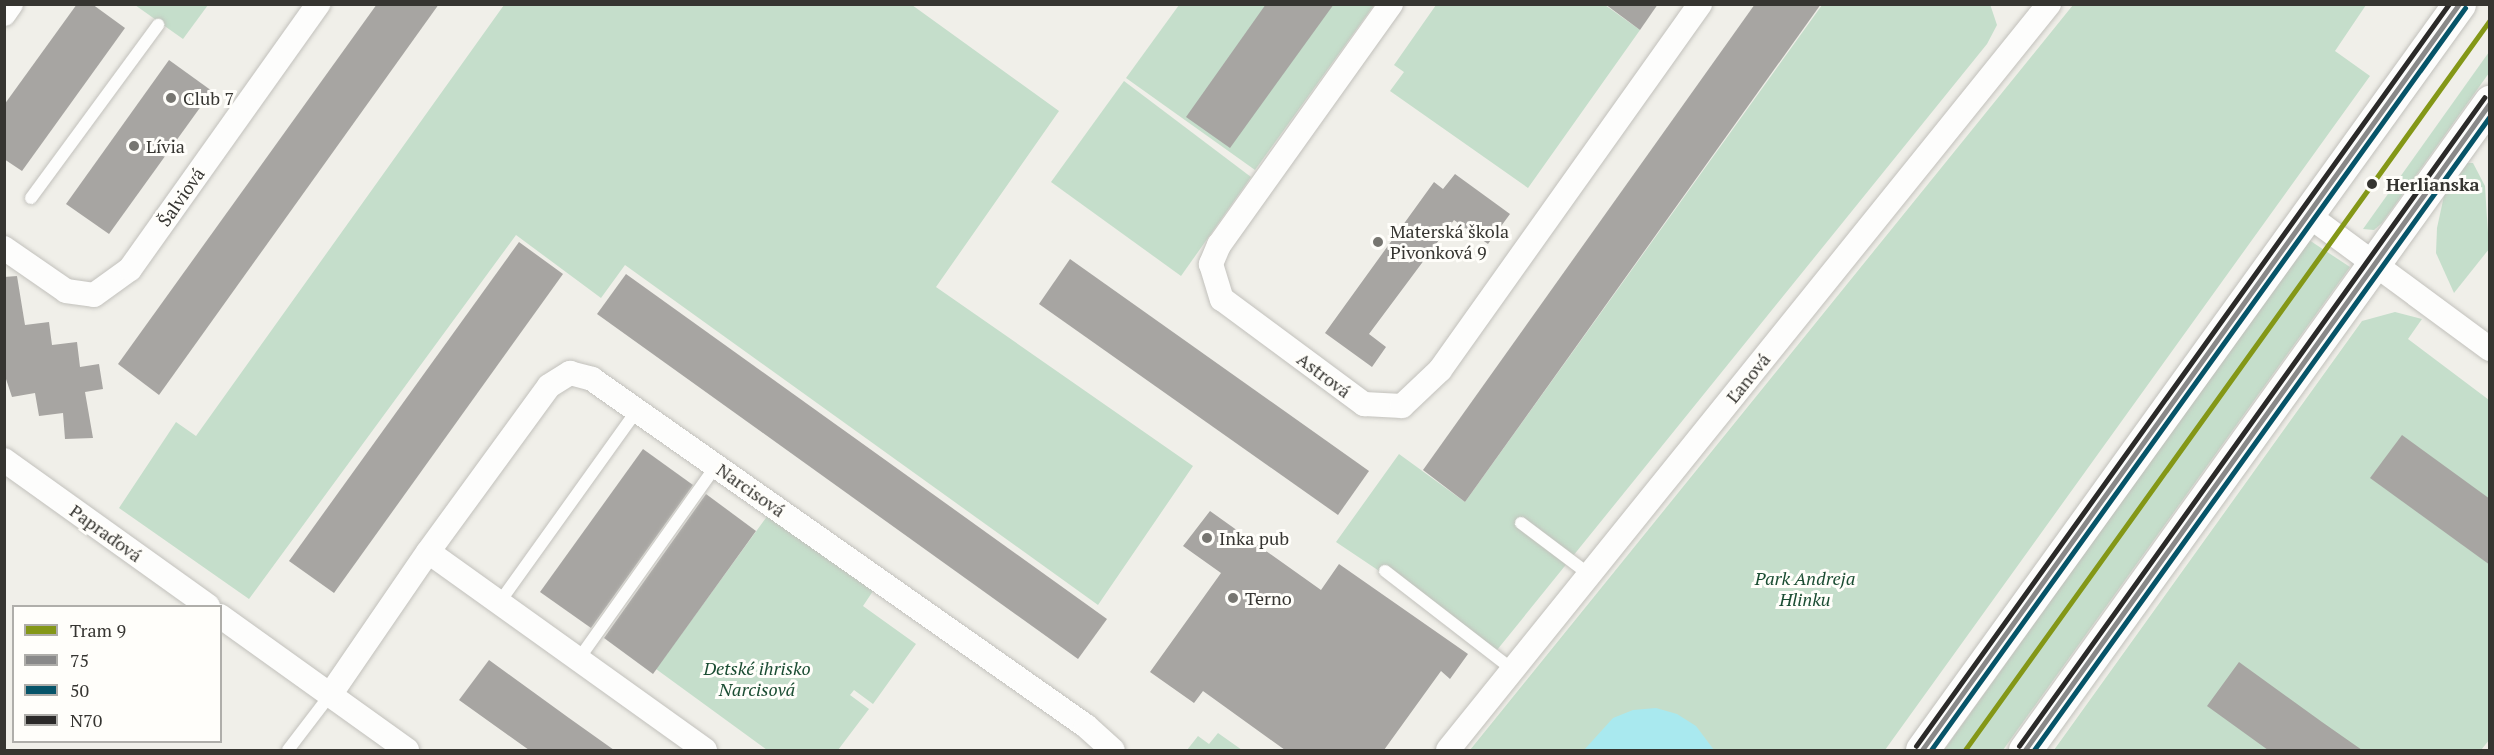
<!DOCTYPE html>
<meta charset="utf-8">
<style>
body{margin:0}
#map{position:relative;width:2494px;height:755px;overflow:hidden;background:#f0efe9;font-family:"PT Serif",serif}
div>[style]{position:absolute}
.green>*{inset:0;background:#c5decb}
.water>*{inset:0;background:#a9e9ef}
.building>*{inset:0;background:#a7a5a2}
.roads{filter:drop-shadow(0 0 2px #c2c1bc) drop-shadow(0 0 2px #c2c1bc)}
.lane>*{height:12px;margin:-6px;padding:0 6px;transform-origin:6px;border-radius:6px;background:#fdfdfc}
.street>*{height:24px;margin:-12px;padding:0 12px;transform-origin:12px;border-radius:12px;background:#fdfdfc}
.secondary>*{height:33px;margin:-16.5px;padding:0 16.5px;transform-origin:16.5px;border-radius:16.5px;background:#fdfdfc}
.bus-1>*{height:4.5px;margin:-2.25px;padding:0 2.25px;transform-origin:2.25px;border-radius:2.25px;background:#898989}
.bus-2>*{height:4.5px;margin:-2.25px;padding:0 2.25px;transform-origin:2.25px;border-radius:2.25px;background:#065469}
.bus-3>*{height:4.5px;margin:-2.25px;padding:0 2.25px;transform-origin:2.25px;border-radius:2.25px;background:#2b2a29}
.tram-1>*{height:4.5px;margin:-2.25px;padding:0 2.25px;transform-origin:2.25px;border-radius:2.25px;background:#849717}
.dots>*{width:16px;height:16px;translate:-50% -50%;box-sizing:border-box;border:3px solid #fffefa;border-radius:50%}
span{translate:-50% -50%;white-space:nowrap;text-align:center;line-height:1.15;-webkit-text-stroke:6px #fffefa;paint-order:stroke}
.poi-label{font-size:18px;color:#363531}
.left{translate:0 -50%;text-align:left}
.stop-label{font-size:18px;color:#363531;font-weight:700}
.street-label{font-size:18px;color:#363531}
.park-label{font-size:18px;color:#1b4d33;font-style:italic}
.frame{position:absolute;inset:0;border:6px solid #363531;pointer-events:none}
.legend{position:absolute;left:12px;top:605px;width:210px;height:138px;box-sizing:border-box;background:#fffefa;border:2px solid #afaeaa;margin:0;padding:8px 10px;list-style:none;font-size:18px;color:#363531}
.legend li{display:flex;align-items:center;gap:12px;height:30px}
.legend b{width:30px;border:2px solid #afaeaa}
</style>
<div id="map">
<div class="green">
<i style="clip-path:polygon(135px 5px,208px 5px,183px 39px)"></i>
<i style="clip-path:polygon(504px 5px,912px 5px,1059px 111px,936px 287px,1193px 466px,1098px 605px,625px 265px,601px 298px,516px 235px,249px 599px,119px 508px,176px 422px,196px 436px)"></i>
<i style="clip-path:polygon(1179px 5px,1374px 5px,1255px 170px,1126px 78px)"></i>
<i style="clip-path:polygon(1436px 5px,1605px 5px,1640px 30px,1528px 188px,1390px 91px,1404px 72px,1394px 65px)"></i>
<i style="clip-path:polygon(1822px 5px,1990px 4px,1997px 25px,1987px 44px,1497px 650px,1336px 542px,1399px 454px,1465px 502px)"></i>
<i style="clip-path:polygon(2073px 5px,2366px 5px,2335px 51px,2370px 76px,1885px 750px,1470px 750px)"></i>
<i style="clip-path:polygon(2489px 52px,2489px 73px,2382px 223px,2374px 230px,2363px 229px)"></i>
<i style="clip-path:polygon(1124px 81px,1251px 177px,1181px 276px,1051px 182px)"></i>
<i style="clip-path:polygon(2467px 163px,2473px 163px,2485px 186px,2489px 249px,2454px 293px,2436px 253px,2437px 228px,2445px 191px)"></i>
<i style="clip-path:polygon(2309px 240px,2350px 267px,2003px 750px,1944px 750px)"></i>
<i style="clip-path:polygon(2395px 312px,2422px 319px,2408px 339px,2489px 400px,2490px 739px,2481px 750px,2054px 750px,2362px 321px)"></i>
<i style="clip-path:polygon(771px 511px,877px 585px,863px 606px,916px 644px,873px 704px,854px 690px,850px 695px,869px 709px,838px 750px,767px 750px,656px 669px)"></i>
<i style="clip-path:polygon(1218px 733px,1242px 750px,1187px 750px,1198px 736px,1209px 744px)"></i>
</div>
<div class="water">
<i style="clip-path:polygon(1656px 708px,1677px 714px,1696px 726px,1714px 750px,1584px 750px,1613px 718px,1633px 710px)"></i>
</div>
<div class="building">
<i style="clip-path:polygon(77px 4px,92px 4px,125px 28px,22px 171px,4px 159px,4px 105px)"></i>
<i style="clip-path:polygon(377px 4px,439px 4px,159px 395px,118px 364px)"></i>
<i style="clip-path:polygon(1266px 4px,1334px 4px,1230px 148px,1186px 117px)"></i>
<i style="clip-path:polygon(1605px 4px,1658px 4px,1640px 30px)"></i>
<i style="clip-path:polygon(1755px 4px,1821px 4px,1465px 502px,1423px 470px)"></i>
<i style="clip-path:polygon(169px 60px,212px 91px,109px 234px,66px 204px)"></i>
<i style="clip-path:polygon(1455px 174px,1510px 214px,1488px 244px,1454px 220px,1369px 334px,1386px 347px,1372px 367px,1325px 333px,1434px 182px,1443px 189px)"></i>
<i style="clip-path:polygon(519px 242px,563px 274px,334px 593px,289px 561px)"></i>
<i style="clip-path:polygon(1070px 259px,1369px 471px,1338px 515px,1039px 304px)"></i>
<i style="clip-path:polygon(626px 274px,1107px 619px,1078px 659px,597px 314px)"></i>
<i style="clip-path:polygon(17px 276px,25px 325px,49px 322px,52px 345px,77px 342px,80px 367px,99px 364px,103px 389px,85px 392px,93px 438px,65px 439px,63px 413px,39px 416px,35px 393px,12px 397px,4px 373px,4px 277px)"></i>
<i style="clip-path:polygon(2402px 435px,2490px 499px,2490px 565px,2370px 478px)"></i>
<i style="clip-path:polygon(643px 449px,693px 485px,591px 628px,540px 592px)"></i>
<i style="clip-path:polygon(706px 494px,756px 531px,653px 674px,604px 638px)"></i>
<i style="clip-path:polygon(1210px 511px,1321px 590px,1339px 564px,1468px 654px,1450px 679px,1441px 671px,1384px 750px,1285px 750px,1203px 691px,1194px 703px,1150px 672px,1221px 573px,1183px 546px)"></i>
<i style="clip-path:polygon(489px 660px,569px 718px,614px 750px,529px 750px,459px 700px)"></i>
<i style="clip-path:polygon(2239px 662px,2322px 722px,2362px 750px,2268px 750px,2207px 706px)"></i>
</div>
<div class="roads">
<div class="lane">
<i style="left:31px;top:198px;width:215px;rotate:-53.7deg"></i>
<i style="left:1521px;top:523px;width:86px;rotate:37deg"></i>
<i style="left:1385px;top:571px;width:162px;rotate:37.7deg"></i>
<i style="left:499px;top:603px;width:237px;rotate:-54.4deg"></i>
<i style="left:578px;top:660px;width:238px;rotate:-54.6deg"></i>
<i style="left:288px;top:750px;width:69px;rotate:-52.6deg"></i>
</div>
<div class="street">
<i style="left:1391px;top:4px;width:296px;rotate:125.5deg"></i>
<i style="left:1219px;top:245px;width:21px;rotate:113deg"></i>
<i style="left:1211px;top:264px;width:37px;rotate:73deg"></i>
<i style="left:1222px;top:299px;width:177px;rotate:36.5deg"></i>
<i style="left:1364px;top:404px;width:38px;rotate:3deg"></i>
<i style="left:1402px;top:406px;width:52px;rotate:-43.5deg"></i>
<i style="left:1440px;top:370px;width:449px;rotate:-54.6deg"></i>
<i style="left:4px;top:14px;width:12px;rotate:-55deg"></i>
<i style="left:2308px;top:215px;width:226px;rotate:36.4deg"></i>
<i style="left:4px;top:248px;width:75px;rotate:34.7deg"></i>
<i style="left:66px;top:291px;width:28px;rotate:8deg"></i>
<i style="left:94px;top:295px;width:44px;rotate:-35.8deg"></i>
<i style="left:130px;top:269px;width:325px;rotate:-54.6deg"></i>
<i style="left:4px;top:460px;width:251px;rotate:35.6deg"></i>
<i style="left:220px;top:616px;width:230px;rotate:35.6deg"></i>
<i style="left:330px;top:695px;width:173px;rotate:-55.6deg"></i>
<i style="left:705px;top:750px;width:340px;rotate:-144.4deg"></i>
<i style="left:428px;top:552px;width:205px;rotate:-53.9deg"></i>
<i style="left:549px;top:386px;width:25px;rotate:-32deg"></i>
<i style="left:570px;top:373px;width:23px;rotate:15deg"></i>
<i style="left:592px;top:379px;width:604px;rotate:35.09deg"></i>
<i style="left:1086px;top:726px;width:36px;rotate:42deg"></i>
<i style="left:1448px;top:750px;width:958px;rotate:-51.14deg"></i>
</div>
<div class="secondary">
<i style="left:1922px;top:750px;width:919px;rotate:-54.25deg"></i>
<i style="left:2025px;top:750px;width:798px;rotate:-54.34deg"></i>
</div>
</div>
<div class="bus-1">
<i style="left:1922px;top:750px;width:919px;rotate:-54.25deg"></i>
<i style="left:2025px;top:750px;width:797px;rotate:-54.3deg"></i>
</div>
<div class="bus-2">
<i style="left:1931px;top:750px;width:914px;rotate:-54.26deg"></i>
<i style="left:2034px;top:750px;width:781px;rotate:-54.27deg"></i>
</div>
<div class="bus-3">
<i style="left:1916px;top:746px;width:914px;rotate:-54.31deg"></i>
<i style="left:2019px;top:746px;width:798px;rotate:-54.34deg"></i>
</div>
<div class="tram-1">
<i style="left:1965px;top:750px;width:899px;rotate:-54.28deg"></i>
</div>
<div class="dots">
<i style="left:171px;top:98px;background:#777671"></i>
<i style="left:134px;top:146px;background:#777671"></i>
<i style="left:2372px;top:184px;background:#363531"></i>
<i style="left:1378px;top:242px;background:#777671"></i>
<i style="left:1207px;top:538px;background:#777671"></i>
<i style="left:1233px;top:598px;background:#777671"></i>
</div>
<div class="poi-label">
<span class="left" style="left:183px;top:98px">Club 7</span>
<span class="left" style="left:146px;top:146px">Lívia</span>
<span class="left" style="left:1390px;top:242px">Materská škola<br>Pivonková 9</span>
<span class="left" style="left:1219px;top:538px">Inka pub</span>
<span class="left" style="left:1245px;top:598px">Terno</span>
</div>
<div class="stop-label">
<span class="left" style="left:2386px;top:184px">Herlianska</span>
</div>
<div class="street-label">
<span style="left:181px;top:197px;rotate:-55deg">Šalviová</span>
<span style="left:1324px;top:375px;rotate:37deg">Astrová</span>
<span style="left:1748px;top:378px;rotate:-51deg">Ľanová</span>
<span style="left:751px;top:490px;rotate:35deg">Narcisová</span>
<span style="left:106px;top:533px;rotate:36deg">Papraďová</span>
</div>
<div class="park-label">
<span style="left:1805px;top:589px">Park Andreja<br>Hlinku</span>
<span style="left:757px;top:679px">Detské ihrisko<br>Narcisová</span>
</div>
<div class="frame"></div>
<ul class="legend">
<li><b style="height:8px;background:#849717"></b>Tram 9</li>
<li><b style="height:8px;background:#898989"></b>75</li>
<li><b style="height:8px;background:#065469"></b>50</li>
<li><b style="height:8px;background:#2b2a29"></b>N70</li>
</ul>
</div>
